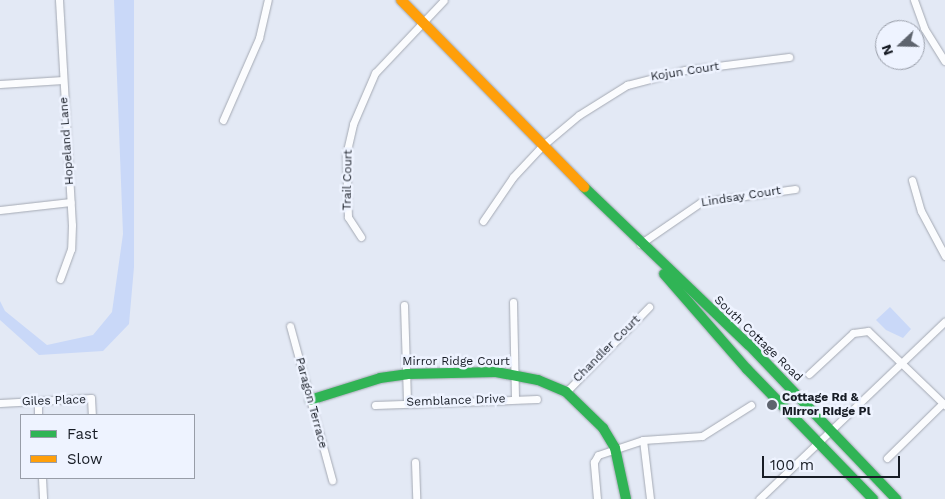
<!DOCTYPE html>
<style>
body{margin:0}
#map{position:relative;width:945px;height:499px;overflow:hidden;background:#e3e9f5;font-family:"Work Sans",sans-serif}
div>[style]{position:absolute}
.green>*{inset:0;background:#c9d8f8}
.roads{filter:drop-shadow(0 0 1px #a4a9b3) drop-shadow(0 0 1px #a4a9b3)}
.street>*{height:7px;margin:-3.5px;padding:0 3.5px;transform-origin:3.5px;border-radius:3.5px;background:#fbfcfe}
.fast>*{height:10px;margin:-5px;padding:0 5px;transform-origin:5px;border-radius:5px;background:#30b455}
.slow>*{height:10px;margin:-5px;padding:0 5px;transform-origin:5px;border-radius:5px;background:#ff9f0a}
.dots>*{width:14px;height:14px;translate:-50% -50%;box-sizing:border-box;border:2px solid #eef3ff;border-radius:50%}
span{translate:-50% -50%;white-space:nowrap;text-align:center;line-height:1.15;-webkit-text-stroke:5px #eef3ff;paint-order:stroke}
.street-label{font-size:12px;color:#171c25}
.poi-label{font-size:12px;color:#171c25;font-weight:700}
.left{translate:0 -50%;text-align:left}
.legend{position:absolute;left:20px;top:414px;width:175px;height:65px;box-sizing:border-box;background:#eef3ff;border:1px solid #989da8;margin:0;padding:6px 9px;list-style:none;font-size:15px;color:#171c25}
.legend li{display:flex;align-items:center;gap:10px;height:25px}
.legend b{width:25px;border:1px solid #989da8}
.north{position:absolute;left:875px;top:20px;width:50px;height:50px;box-sizing:border-box;background:#eef3ff;border:1px solid #989da8;border-radius:50%;rotate:249deg;font-size:14px;font-weight:700;line-height:20px;text-align:center;color:#171c25}
.north::after{content:'';display:block;margin:auto;width:18px;height:22px;background:#5e646e;clip-path:polygon(50% 0,100% 100%,50% 72%,0 100%)}
.scale{position:absolute;left:762px;top:456px;width:138px;height:22px;box-sizing:border-box;border:2px solid #171c25;border-top:0;padding-left:6px;font-size:15px;line-height:18px;white-space:nowrap;color:#171c25;-webkit-text-stroke:4px #eef3ff;paint-order:stroke}
</style>
<div id="map">
<div class="green">
<i style="clip-path:polygon(114px 0,134px 0,134px 267px,129px 324px,103px 351px,39px 355px,0 320px,0 301px,5px 311px,47px 345px,93px 335px,112px 312px,123px 234px)"></i>
<i style="clip-path:polygon(890px 307px,911px 329px,903px 338px,886px 330px,876px 320px)"></i>
</div>
<div class="roads">
<div class="street">
<i style="left:59px;top:0;width:225px;rotate:86.7deg"></i>
<i style="left:72px;top:225px;width:24px;rotate:92deg"></i>
<i style="left:71px;top:249px;width:32px;rotate:110deg"></i>
<i style="left:914px;top:0;width:30px;rotate:70deg"></i>
<i style="left:924px;top:28px;width:39px;rotate:58deg"></i>
<i style="left:0;top:84px;width:63px;rotate:-3.6deg"></i>
<i style="left:223px;top:120px;width:90px;rotate:-66.3deg"></i>
<i style="left:259px;top:38px;width:39px;rotate:-77deg"></i>
<i style="left:912px;top:180px;width:32px;rotate:74deg"></i>
<i style="left:921px;top:211px;width:51px;rotate:61.9deg"></i>
<i style="left:0;top:210px;width:71px;rotate:-6.4deg"></i>
<i style="left:483px;top:221px;width:53px;rotate:-55.7deg"></i>
<i style="left:513px;top:177px;width:42px;rotate:-46.9deg"></i>
<i style="left:542px;top:146px;width:48px;rotate:-40deg"></i>
<i style="left:579px;top:115px;width:57px;rotate:-32deg"></i>
<i style="left:627px;top:85px;width:60px;rotate:-14.5deg"></i>
<i style="left:685px;top:70px;width:105px;rotate:-7.1deg"></i>
<i style="left:361px;top:237px;width:24px;rotate:-123deg"></i>
<i style="left:348px;top:217px;width:62px;rotate:-91.8deg"></i>
<i style="left:346px;top:155px;width:32px;rotate:-77deg"></i>
<i style="left:353px;top:124px;width:56px;rotate:-66.7deg"></i>
<i style="left:375px;top:73px;width:100px;rotate:-46.6deg"></i>
<i style="left:640px;top:244px;width:74px;rotate:-34.5deg"></i>
<i style="left:701px;top:202px;width:95px;rotate:-7.9deg"></i>
<i style="left:513px;top:302px;width:97px;rotate:88.8deg"></i>
<i style="left:404px;top:305px;width:98px;rotate:88.2deg"></i>
<i style="left:290px;top:326px;width:160px;rotate:74.7deg"></i>
<i style="left:809px;top:374px;width:60px;rotate:-43deg"></i>
<i style="left:853px;top:333px;width:15px;rotate:-8deg"></i>
<i style="left:868px;top:331px;width:107px;rotate:43.9deg"></i>
<i style="left:566px;top:392px;width:119px;rotate:-45.7deg"></i>
<i style="left:38px;top:401px;width:14px;rotate:90deg"></i>
<i style="left:0;top:403px;width:91px;rotate:-3.1deg"></i>
<i style="left:91px;top:398px;width:17px;rotate:87deg"></i>
<i style="left:375px;top:405px;width:162px;rotate:-2.1deg"></i>
<i style="left:643px;top:440px;width:59px;rotate:83.2deg"></i>
<i style="left:887px;top:458px;width:78px;rotate:-44.5deg"></i>
<i style="left:415px;top:462px;width:37px;rotate:88deg"></i>
<i style="left:42px;top:478px;width:21px;rotate:87deg"></i>
<i style="left:597px;top:499px;width:37px;rotate:-95deg"></i>
<i style="left:594px;top:462px;width:8px;rotate:-60deg"></i>
<i style="left:598px;top:455px;width:47px;rotate:-18.4deg"></i>
<i style="left:643px;top:440px;width:59px;rotate:-3.9deg"></i>
<i style="left:702px;top:436px;width:58px;rotate:-32.3deg"></i>
<i style="left:759px;top:499px;width:257px;rotate:-43.7deg"></i>
</div>
<div class="fast">
<i style="left:584px;top:187px;width:228px;rotate:43.8deg"></i>
<i style="left:749px;top:345px;width:213px;rotate:46.3deg"></i>
<i style="left:664px;top:274px;width:126px;rotate:48.9deg"></i>
<i style="left:747px;top:369px;width:181px;rotate:45.9deg"></i>
<i style="left:310px;top:400px;width:73px;rotate:-17.4deg"></i>
<i style="left:380px;top:378px;width:27px;rotate:-8deg"></i>
<i style="left:407px;top:374px;width:89px;rotate:-1.3deg"></i>
<i style="left:496px;top:372px;width:43px;rotate:10.8deg"></i>
<i style="left:538px;top:380px;width:30px;rotate:23deg"></i>
<i style="left:566px;top:392px;width:52px;rotate:44.2deg"></i>
<i style="left:603px;top:428px;width:23px;rotate:59deg"></i>
<i style="left:615px;top:448px;width:52px;rotate:77.8deg"></i>
</div>
<div class="slow">
<i style="left:401px;top:0;width:262px;rotate:45.6deg"></i>
</div>
</div>
<div class="dots">
<i style="left:772px;top:405px;background:#5e646e"></i>
</div>
<div class="street-label">
<span style="left:685px;top:72px;rotate:-9deg">Kojun Court</span>
<span style="left:67px;top:141px;rotate:-94deg">Hopeland Lane</span>
<span style="left:348px;top:180px;rotate:-89deg">Trail Court</span>
<span style="left:741px;top:197px;rotate:-9deg">Lindsay Court</span>
<span style="left:758px;top:339px;rotate:44deg">South Cottage Road</span>
<span style="left:607px;top:349px;rotate:-45deg">Chandler Court</span>
<span style="left:456px;top:362px">Mirror Ridge Court</span>
<span style="left:54px;top:401px;rotate:-2deg">Giles Place</span>
<span style="left:456px;top:401px;rotate:-2deg">Semblance Drive</span>
<span style="left:311px;top:403px;rotate:75deg">Paragon Terrace</span>
</div>
<div class="poi-label">
<span class="left" style="left:782px;top:405px">Cottage Rd &amp;<br>Mirror Ridge Pl</span>
</div>
<ul class="legend">
<li><b style="height:6px;background:#30b455"></b>Fast</li>
<li><b style="height:6px;background:#ff9f0a"></b>Slow</li>
</ul>
<div class="north">N</div>
<div class="scale">100 m</div>
</div>
